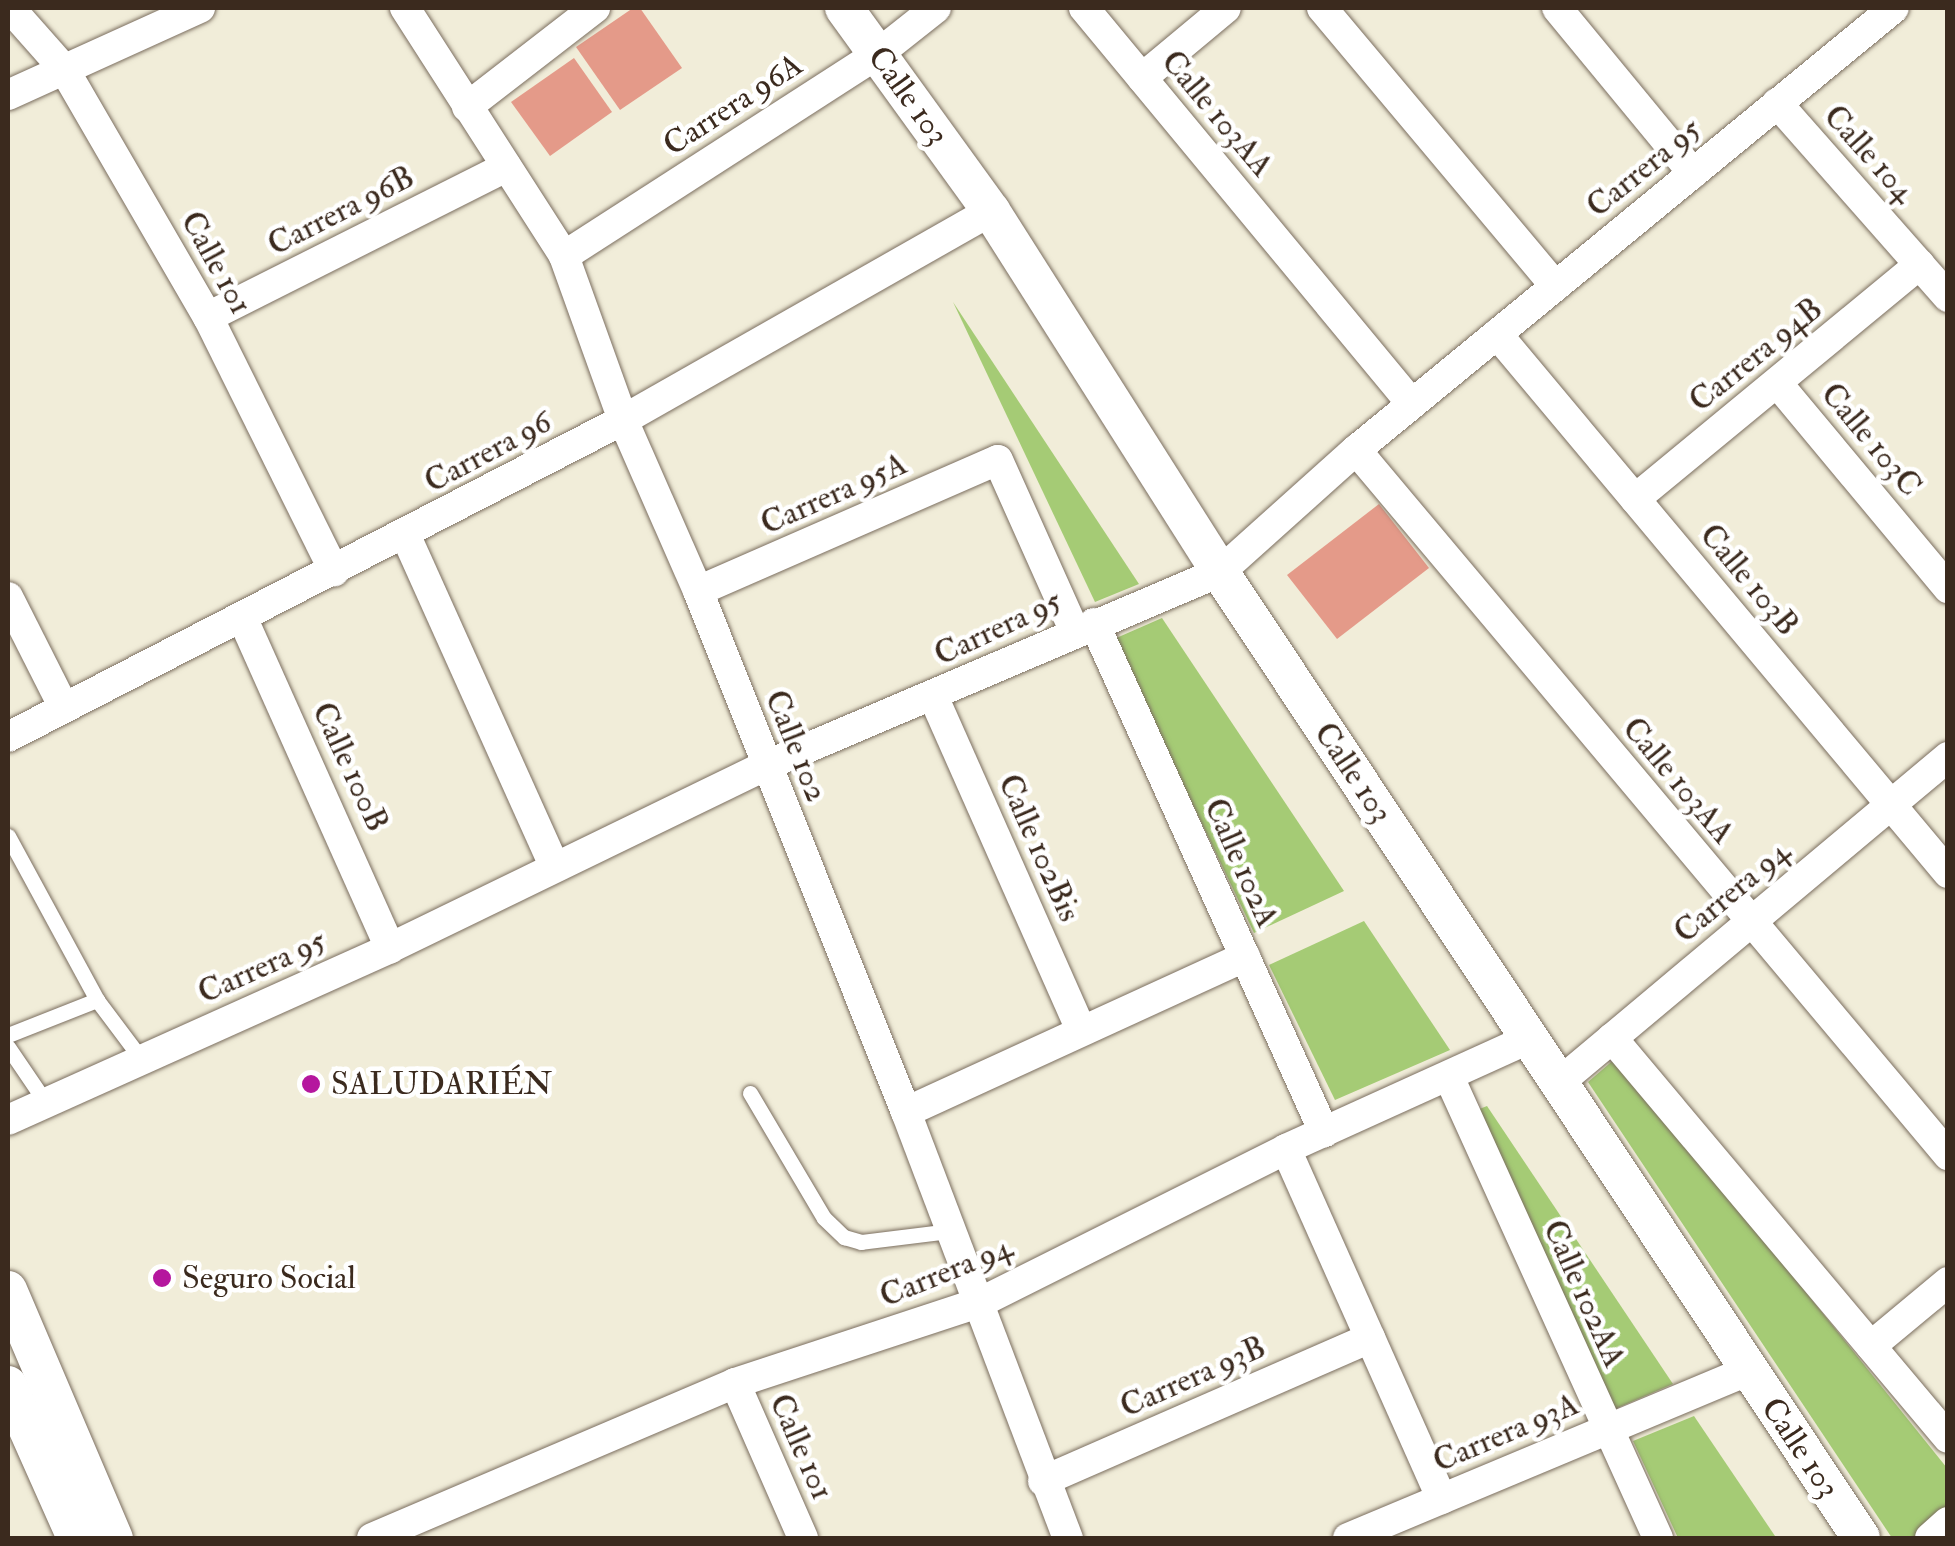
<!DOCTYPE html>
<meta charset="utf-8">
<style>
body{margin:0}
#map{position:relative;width:1955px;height:1546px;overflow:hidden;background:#f1edd9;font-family:"IM FELL Double Pica",serif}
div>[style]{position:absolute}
.green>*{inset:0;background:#a5cb75}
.building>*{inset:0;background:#e49a89}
.roads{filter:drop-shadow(0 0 2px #7b6e5f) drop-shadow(0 0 2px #7b6e5f)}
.service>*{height:15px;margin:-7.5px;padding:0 7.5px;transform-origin:7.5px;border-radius:7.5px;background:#fff}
.minor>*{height:30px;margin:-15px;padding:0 15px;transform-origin:15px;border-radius:15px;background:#fff}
.tertiary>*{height:38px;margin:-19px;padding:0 19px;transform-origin:19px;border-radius:19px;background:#fff}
.dots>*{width:28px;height:28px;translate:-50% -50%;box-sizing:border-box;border:5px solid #fff;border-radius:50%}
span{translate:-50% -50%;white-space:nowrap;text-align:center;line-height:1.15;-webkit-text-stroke:9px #fff;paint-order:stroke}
.street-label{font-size:32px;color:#3b2a1e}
.poi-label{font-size:32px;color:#3b2a1e}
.left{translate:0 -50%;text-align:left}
.frame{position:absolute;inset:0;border:10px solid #3b2a1e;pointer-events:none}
</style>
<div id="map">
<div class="green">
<i style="clip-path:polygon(953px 302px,1139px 584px,1095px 602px)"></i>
<i style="clip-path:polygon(1162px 618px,1344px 891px,1254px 933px,1114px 639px)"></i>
<i style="clip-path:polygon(1364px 921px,1450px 1050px,1335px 1100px,1269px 965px)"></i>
<i style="clip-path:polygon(1617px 1057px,1947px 1468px,1947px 1538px,1892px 1538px,1588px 1082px)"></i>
<i style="clip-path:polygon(1487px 1106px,1673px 1384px,1615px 1409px,1472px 1112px)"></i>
<i style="clip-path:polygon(1694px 1416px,1775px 1536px,1678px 1538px,1633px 1441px)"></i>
</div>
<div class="building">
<i style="clip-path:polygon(633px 8px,640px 8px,682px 68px,620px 110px,576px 47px)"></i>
<i style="clip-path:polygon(574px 58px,612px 112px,550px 156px,511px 102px)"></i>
<i style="clip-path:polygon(1379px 504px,1429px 568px,1337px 639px,1287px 575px)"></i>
</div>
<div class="roads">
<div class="service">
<i style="left:8px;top:836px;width:187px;rotate:61.5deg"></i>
<i style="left:97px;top:1000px;width:75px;rotate:53.1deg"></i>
<i style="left:8px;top:1035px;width:96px;rotate:-21.5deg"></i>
<i style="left:8px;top:1047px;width:68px;rotate:55.8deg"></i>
<i style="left:750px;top:1093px;width:145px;rotate:59.4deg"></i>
<i style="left:824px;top:1218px;width:28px;rotate:44deg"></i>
<i style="left:844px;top:1237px;width:18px;rotate:16deg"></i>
<i style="left:861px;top:1242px;width:89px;rotate:-7.1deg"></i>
</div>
<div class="minor">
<i style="left:10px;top:8px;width:81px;rotate:48.5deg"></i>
<i style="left:64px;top:69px;width:287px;rotate:59.9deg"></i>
<i style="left:208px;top:317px;width:284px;rotate:63.6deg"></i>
<i style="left:405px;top:8px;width:295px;rotate:57.3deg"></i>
<i style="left:564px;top:256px;width:174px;rotate:70.2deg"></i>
<i style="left:623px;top:420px;width:187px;rotate:66.3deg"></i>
<i style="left:698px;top:591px;width:561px;rotate:68.24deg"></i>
<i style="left:906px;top:1112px;width:456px;rotate:69.2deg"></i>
<i style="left:1084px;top:8px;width:514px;rotate:50.37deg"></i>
<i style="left:1322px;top:8px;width:363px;rotate:50deg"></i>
<i style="left:1557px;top:8px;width:214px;rotate:50.5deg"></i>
<i style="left:1142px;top:78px;width:109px;rotate:-39.8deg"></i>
<i style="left:8px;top:95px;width:211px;rotate:-24.4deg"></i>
<i style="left:1777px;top:103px;width:259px;rotate:48.6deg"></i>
<i style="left:467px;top:107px;width:162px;rotate:-37.7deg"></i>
<i style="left:564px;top:256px;width:373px;rotate:-32.8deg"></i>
<i style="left:878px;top:54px;width:74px;rotate:-38.4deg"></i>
<i style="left:208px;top:317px;width:334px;rotate:-26.7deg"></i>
<i style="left:1497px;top:334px;width:703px;rotate:50.08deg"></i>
<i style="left:1778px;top:384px;width:266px;rotate:50.2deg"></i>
<i style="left:1356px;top:450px;width:921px;rotate:49.98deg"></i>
<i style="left:1635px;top:499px;width:369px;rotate:-39.5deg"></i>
<i style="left:405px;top:534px;width:364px;rotate:65.8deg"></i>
<i style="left:698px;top:591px;width:327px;rotate:-23.6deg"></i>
<i style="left:998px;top:460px;width:188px;rotate:65.9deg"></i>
<i style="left:8px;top:597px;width:124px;rotate:63.2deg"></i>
<i style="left:242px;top:617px;width:363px;rotate:65.9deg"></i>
<i style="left:1094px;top:623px;width:559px;rotate:65.68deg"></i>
<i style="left:933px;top:696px;width:362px;rotate:66.1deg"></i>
<i style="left:8px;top:737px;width:692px;rotate:-27.27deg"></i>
<i style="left:623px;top:420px;width:423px;rotate:-29.6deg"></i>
<i style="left:1612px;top:1038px;width:522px;rotate:49.97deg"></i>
<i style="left:1449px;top:1077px;width:506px;rotate:65.61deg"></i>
<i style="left:1561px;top:1081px;width:505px;rotate:-39.94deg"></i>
<i style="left:906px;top:1112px;width:373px;rotate:-24.6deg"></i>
<i style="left:8px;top:1120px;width:419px;rotate:-24.2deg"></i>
<i style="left:390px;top:948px;width:417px;rotate:-25.9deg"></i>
<i style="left:765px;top:766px;width:495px;rotate:-23.1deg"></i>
<i style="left:1220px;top:572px;width:183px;rotate:-41.9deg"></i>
<i style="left:1356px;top:450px;width:696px;rotate:-39.41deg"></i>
<i style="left:1286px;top:1149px;width:383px;rotate:66deg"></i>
<i style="left:1871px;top:1346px;width:100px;rotate:-39.7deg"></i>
<i style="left:735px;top:1383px;width:169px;rotate:66.3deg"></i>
<i style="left:1043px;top:1481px;width:357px;rotate:-23.6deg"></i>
<i style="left:372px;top:1538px;width:395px;rotate:-23.1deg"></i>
<i style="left:735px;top:1383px;width:257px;rotate:-18.2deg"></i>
<i style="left:979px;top:1303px;width:343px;rotate:-26.6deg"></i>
<i style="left:1286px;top:1149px;width:269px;rotate:-24.4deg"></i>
<i style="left:1348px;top:1538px;width:433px;rotate:-22.7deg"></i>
<i style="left:1930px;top:1538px;width:24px;rotate:-42deg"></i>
</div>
<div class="tertiary">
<i style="left:844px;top:8px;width:251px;rotate:54.1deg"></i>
<i style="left:991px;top:211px;width:428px;rotate:57.6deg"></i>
<i style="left:1220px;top:572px;width:1159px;rotate:56.43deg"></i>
<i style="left:8px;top:1290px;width:270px;rotate:66.9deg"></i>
<i style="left:8px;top:1385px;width:167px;rotate:66deg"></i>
</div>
</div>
<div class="dots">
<i style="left:311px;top:1084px;background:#b5179e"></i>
<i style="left:162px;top:1278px;background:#b5179e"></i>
</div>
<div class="street-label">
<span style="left:908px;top:96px;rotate:54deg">Calle 103</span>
<span style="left:733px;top:105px;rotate:-33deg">Carrera 96A</span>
<span style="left:1217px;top:114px;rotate:50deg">Calle 103AA</span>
<span style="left:1869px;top:154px;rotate:48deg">Calle 104</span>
<span style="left:1644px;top:168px;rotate:-39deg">Carrera 95</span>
<span style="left:341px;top:211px;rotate:-27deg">Carrera 96B</span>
<span style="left:216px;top:263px;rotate:61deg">Calle 101</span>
<span style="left:1756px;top:355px;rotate:-39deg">Carrera 94B</span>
<span style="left:1871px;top:440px;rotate:50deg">Calle 103C</span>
<span style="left:488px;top:452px;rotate:-28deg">Carrera 96</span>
<span style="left:834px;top:494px;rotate:-24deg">Carrera 95A</span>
<span style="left:1749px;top:580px;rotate:50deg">Calle 103B</span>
<span style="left:998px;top:628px;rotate:-25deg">Carrera 95</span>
<span style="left:796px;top:746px;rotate:68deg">Calle 102</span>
<span style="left:350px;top:767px;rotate:65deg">Calle 100B</span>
<span style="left:1353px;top:773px;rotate:56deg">Calle 103</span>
<span style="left:1678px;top:781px;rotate:50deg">Calle 103AA</span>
<span style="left:1039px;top:848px;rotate:66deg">Calle 102Bis</span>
<span style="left:1241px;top:863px;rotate:66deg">Calle 102A</span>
<span style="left:1732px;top:892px;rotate:-40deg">Carrera 94</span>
<span style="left:262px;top:967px;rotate:-24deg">Carrera 95</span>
<span style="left:946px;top:1272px;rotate:-22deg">Carrera 94</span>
<span style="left:1584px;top:1294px;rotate:66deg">Calle 102AA</span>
<span style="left:1193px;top:1377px;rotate:-24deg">Carrera 93B</span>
<span style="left:1506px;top:1433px;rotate:-23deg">Carrera 93A</span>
<span style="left:801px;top:1447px;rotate:66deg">Calle 101</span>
<span style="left:1800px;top:1448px;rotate:56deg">Calle 103</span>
</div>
<div class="poi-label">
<span class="left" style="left:331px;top:1084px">SALUDARIÉN</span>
<span class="left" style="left:182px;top:1278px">Seguro Social</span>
</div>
<div class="frame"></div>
</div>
